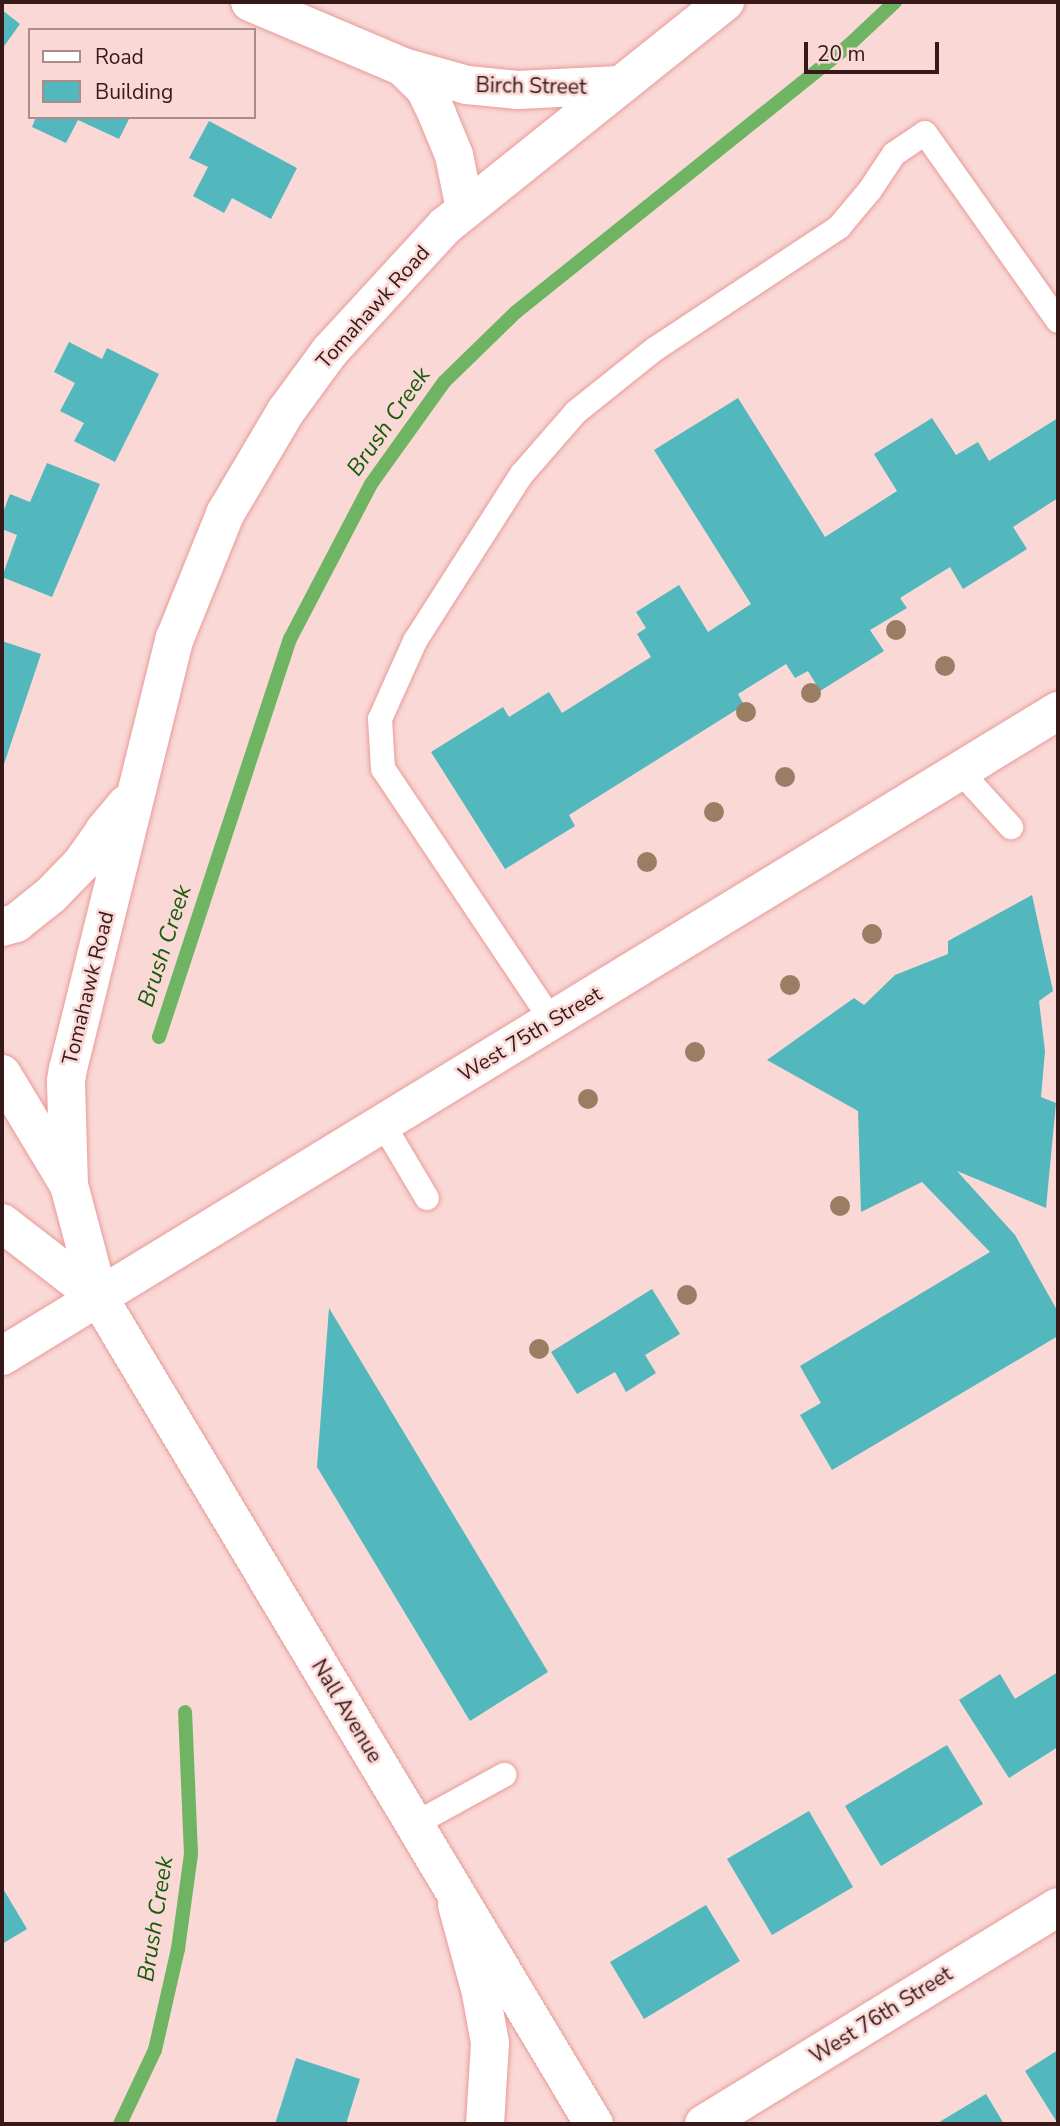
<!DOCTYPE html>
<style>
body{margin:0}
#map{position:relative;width:1060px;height:2126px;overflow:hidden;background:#f9d8d6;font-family:"Nunito Sans",sans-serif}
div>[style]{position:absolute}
.stream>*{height:14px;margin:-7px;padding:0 7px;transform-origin:7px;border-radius:7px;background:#6eb463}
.building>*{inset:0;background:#53b7be}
.roads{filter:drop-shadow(0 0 2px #e89b98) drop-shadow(0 0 2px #e89b98)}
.lane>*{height:24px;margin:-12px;padding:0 12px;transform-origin:12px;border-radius:12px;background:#fff}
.street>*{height:38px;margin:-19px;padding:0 19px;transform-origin:19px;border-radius:19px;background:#fff}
.secondary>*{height:38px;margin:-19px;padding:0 19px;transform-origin:19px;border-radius:19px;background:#fff}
.trees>*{width:20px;height:20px;margin:-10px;border-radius:50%;background:#997e64}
span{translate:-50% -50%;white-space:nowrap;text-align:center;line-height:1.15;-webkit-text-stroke:5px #f9d8d6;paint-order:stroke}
.street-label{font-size:21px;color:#371919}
.water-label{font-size:23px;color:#165c09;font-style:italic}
.frame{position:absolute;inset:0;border:4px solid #371919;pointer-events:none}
.legend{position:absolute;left:28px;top:28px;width:228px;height:91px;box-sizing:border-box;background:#f9d8d6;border:2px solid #ab8c8a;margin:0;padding:9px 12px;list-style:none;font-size:21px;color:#371919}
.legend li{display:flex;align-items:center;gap:14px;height:35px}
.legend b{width:35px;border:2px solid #ab8c8a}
.scale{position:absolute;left:804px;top:42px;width:135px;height:32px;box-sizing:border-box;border:4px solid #371919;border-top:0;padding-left:9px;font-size:21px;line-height:24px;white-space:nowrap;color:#371919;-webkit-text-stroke:5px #f9d8d6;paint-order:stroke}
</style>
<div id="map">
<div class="stream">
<i style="left:159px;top:1037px;width:419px;rotate:-71.8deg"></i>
<i style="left:290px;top:639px;width:175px;rotate:-62.4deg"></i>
<i style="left:371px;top:484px;width:125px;rotate:-54.4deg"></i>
<i style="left:444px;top:382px;width:100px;rotate:-44.2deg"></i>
<i style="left:516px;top:312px;width:427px;rotate:-38.7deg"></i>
<i style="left:849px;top:45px;width:63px;rotate:-43.1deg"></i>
<i style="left:120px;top:2124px;width:82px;rotate:-64.7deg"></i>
<i style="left:155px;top:2050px;width:104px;rotate:-77.2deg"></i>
<i style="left:178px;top:1949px;width:96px;rotate:-82.2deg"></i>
<i style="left:191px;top:1854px;width:142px;rotate:-92.4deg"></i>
</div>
<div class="building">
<i style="clip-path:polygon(2px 10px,20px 24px,2px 49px)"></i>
<i style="clip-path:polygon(36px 117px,130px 117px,119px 139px,78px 120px,66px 143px,32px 127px)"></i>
<i style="clip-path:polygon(209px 121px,297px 168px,271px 219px,232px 198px,224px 213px,193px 196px,208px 167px,189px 158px)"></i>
<i style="clip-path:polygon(69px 342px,102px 359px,107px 348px,159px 374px,115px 462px,74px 441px,84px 423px,60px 411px,75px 383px,54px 372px)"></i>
<i style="clip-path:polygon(738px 398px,825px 537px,897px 491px,874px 454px,932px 418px,956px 455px,978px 442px,989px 461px,1058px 418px,1058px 498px,1013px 527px,1027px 549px,963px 589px,950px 567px,900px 598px,907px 608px,870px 630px,884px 651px,820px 691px,808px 671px,795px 678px,786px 664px,738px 694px,744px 705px,569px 815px,575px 826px,505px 869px,431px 752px,503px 707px,509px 717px,549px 692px,562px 713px,651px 657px,637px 634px,646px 628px,636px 612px,679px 585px,708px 632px,751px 604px,654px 450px)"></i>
<i style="clip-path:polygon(47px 463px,100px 484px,52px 597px,2px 577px,17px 535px,2px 529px,2px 515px,10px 494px,30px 502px)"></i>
<i style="clip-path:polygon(2px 641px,41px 654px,2px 770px)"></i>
<i style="clip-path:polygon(1032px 895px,1053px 991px,1039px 1001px,1045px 1051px,1041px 1097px,1056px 1103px,1046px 1208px,957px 1171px,1015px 1235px,1058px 1312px,1058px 1336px,832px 1470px,800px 1415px,821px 1403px,800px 1366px,990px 1252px,922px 1182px,861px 1212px,858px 1111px,767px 1060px,854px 998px,864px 1005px,895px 975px,948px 954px,948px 941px)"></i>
<i style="clip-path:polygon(652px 1289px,680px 1334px,645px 1355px,656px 1373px,626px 1392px,615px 1372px,577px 1394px,551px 1352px)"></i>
<i style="clip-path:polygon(329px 1308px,548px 1672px,470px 1721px,317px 1467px)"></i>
<i style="clip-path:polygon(1058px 1672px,1058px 1747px,1009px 1778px,959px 1700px,1000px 1674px,1015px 1699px)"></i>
<i style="clip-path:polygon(947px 1745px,983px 1804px,881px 1866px,845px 1806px)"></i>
<i style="clip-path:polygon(809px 1811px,853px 1887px,772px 1935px,727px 1859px)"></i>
<i style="clip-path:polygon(2px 1887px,27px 1929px,2px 1944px)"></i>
<i style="clip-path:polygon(706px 1905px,740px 1961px,644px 2019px,610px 1962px)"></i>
<i style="clip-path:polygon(1058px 2050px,1058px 2124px,1025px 2071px)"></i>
<i style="clip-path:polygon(296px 2058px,360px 2079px,346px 2124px,275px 2124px)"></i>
<i style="clip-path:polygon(986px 2094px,1004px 2124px,936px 2124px)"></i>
</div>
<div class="roads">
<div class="lane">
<i style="left:960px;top:771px;width:76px;rotate:47.7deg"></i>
<i style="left:552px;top:1021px;width:303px;rotate:-123.8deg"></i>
<i style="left:383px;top:769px;width:50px;rotate:-93.4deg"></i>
<i style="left:380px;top:719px;width:85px;rotate:-65.8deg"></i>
<i style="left:415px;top:641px;width:198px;rotate:-57.4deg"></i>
<i style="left:522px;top:474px;width:82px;rotate:-48.9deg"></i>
<i style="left:576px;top:412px;width:101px;rotate:-38.6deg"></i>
<i style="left:655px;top:349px;width:221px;rotate:-33.5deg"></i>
<i style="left:839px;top:227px;width:48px;rotate:-50deg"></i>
<i style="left:870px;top:190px;width:43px;rotate:-56.3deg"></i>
<i style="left:894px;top:154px;width:37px;rotate:-34deg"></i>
<i style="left:925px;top:133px;width:230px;rotate:54.7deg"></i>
<i style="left:383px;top:1124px;width:86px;rotate:59.3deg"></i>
<i style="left:415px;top:1824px;width:102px;rotate:-28.8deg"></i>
</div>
<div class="street">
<i style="left:250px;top:2px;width:166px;rotate:23deg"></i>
<i style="left:403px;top:67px;width:66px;rotate:15.7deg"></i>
<i style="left:467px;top:85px;width:51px;rotate:5.6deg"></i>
<i style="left:518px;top:90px;width:102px;rotate:-2.8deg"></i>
<i style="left:403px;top:67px;width:31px;rotate:45deg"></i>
<i style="left:425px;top:89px;width:28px;rotate:64deg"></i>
<i style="left:437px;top:114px;width:44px;rotate:67.5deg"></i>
<i style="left:454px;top:155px;width:55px;rotate:78.5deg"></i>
<i style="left:457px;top:1905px;width:91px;rotate:74.7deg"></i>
<i style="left:481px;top:1993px;width:51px;rotate:79.8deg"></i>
<i style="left:490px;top:2043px;width:81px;rotate:93.5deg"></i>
<i style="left:704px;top:2124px;width:415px;rotate:-31.5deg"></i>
</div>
<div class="secondary">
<i style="left:2px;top:927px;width:15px;rotate:-16deg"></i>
<i style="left:16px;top:923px;width:45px;rotate:-38.7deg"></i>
<i style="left:51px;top:895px;width:45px;rotate:-45.9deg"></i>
<i style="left:82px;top:863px;width:39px;rotate:-55deg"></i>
<i style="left:104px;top:831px;width:35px;rotate:-50deg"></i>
<i style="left:2px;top:1074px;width:130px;rotate:58.9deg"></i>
<i style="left:69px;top:1185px;width:117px;rotate:75.1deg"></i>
<i style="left:99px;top:1298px;width:963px;rotate:59.07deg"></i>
<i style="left:69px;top:1185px;width:104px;rotate:-91.7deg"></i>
<i style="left:66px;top:1081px;width:12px;rotate:-81deg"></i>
<i style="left:68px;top:1069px;width:444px;rotate:-76.1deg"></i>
<i style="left:175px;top:638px;width:134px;rotate:-68deg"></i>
<i style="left:225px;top:514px;width:120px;rotate:-59.4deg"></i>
<i style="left:286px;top:411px;width:74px;rotate:-53.7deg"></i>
<i style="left:330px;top:351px;width:170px;rotate:-47.4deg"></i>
<i style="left:445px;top:226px;width:359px;rotate:-38.7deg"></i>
<i style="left:2px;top:1223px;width:123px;rotate:37.7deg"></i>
<i style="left:2px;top:1356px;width:1237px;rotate:-31.42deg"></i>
</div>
</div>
<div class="trees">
<i style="left:896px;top:630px"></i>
<i style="left:945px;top:666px"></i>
<i style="left:811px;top:693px"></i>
<i style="left:746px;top:712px"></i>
<i style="left:785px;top:777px"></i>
<i style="left:714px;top:812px"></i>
<i style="left:647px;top:862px"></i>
<i style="left:872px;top:934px"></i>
<i style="left:790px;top:985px"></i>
<i style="left:695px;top:1052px"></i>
<i style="left:588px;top:1099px"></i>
<i style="left:840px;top:1206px"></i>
<i style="left:687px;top:1295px"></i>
<i style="left:539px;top:1349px"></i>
</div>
<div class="street-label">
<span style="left:531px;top:86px;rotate:1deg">Birch Street</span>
<span style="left:373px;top:307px;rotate:-48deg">Tomahawk Road</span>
<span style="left:88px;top:988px;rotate:-76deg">Tomahawk Road</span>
<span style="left:530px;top:1034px;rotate:-31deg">West 75th Street</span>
<span style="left:347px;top:1711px;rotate:59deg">Nall Avenue</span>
<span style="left:881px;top:2015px;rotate:-32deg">West 76th Street</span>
</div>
<div class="water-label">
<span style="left:389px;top:422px;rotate:-55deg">Brush Creek</span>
<span style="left:165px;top:946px;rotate:-72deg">Brush Creek</span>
<span style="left:156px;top:1919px;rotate:-81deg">Brush Creek</span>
</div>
<div class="frame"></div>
<ul class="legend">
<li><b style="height:9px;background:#fff"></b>Road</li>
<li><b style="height:19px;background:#53b7be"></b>Building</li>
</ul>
<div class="scale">20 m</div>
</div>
